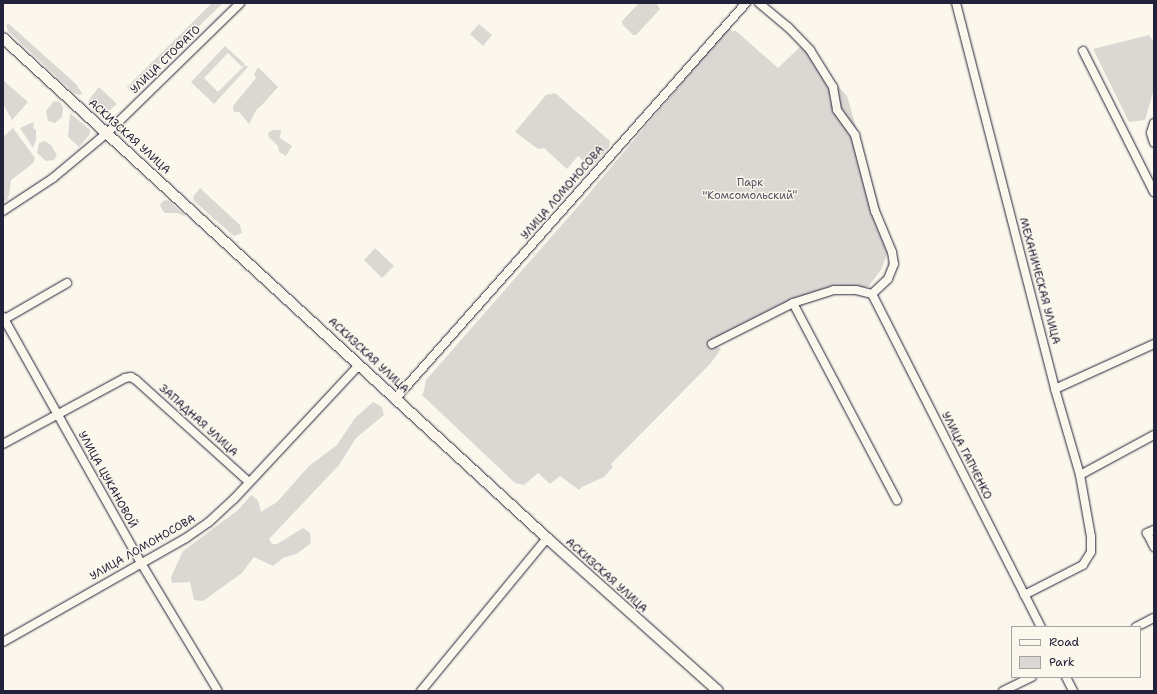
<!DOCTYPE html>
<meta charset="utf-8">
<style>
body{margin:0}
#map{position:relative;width:1157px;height:694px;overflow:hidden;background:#fbf7ec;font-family:"Shantell Sans",sans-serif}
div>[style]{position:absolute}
.green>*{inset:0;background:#dbd8d3}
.roads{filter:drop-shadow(0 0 1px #22223b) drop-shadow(0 0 1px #22223b)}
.minor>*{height:8px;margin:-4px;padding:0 4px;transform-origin:4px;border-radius:4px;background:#fbf7ec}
.major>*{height:10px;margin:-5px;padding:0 5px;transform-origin:5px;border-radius:5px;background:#fbf7ec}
span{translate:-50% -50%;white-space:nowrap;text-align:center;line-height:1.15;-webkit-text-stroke:3px #fbf7ec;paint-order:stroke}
.street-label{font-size:11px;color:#22223b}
.park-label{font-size:11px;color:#505061}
.frame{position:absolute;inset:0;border:4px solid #22223b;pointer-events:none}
.legend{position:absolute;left:1011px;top:626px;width:130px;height:52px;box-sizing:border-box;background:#fbf7ec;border:1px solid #a4a2a5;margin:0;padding:5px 7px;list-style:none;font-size:12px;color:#22223b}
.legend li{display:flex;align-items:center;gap:8px;height:20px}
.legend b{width:20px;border:1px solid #a4a2a5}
</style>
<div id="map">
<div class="green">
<i style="clip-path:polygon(212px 3px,223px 3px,131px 92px,127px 87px)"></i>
<i style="clip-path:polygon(639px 3px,656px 3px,660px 9px,636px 35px,633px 35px,623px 25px,622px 21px)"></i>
<i style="clip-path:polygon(9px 24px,76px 84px,82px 93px,80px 95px,74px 93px,8px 31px,6px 25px)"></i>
<i style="clip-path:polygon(479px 24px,492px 35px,483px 46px,470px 34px)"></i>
<i style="clip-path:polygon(728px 28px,733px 32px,735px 30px,778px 68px,801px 46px,847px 96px,880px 210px,887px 254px,881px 270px,868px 287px,830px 287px,790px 300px,710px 342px,721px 349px,710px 364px,611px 464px,613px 467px,604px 477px,582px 487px,579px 490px,560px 476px,550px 484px,538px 473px,524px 485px,515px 483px,422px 395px,424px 391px,426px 380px,581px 203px)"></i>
<i style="clip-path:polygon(1149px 35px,1154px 42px,1154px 89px,1145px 120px,1129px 122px,1093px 49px)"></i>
<i style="clip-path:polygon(225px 46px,245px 64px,242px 67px,228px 53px,204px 78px,218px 92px,245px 65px,248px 67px,214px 104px,191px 82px)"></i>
<i style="clip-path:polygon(258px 67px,278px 87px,261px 106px,257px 109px,249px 124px,239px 112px,234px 112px,233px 106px,256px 78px,254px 74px)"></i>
<i style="clip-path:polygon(3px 80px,28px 102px,12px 120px,3px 104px)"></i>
<i style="clip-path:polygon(99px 87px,117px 104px,104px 115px,93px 108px,88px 101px)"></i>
<i style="clip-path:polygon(555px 93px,610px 141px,609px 147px,594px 164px,589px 166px,578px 156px,567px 169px,544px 148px,538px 149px,515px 132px,546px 95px)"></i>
<i style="clip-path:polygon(54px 101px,60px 102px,63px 108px,62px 117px,55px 123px,48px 121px,46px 111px)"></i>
<i style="clip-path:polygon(70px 113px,90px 130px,90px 134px,79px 147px,68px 137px)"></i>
<i style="clip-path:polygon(34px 122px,33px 128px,36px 130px,36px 140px,33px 148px,20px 128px)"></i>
<i style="clip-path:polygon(13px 128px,35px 158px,34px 162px,27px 168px,11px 180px,9px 195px,7px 200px,3px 202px,3px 137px)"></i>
<i style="clip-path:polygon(273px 130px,281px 130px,280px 138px,292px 146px,286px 156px,279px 152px,278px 146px,269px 137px,268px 133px)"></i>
<i style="clip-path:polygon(45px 141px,51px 145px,57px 155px,54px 160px,46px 161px,37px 153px,39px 143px)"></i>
<i style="clip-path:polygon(200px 188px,240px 225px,242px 233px,234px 236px,194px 201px,193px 197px)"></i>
<i style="clip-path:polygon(165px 200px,169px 201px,186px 217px,178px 213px,165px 213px,162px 210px,160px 204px)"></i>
<i style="clip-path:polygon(375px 248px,394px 266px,382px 278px,364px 260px)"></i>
<i style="clip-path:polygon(373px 402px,382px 407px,384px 415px,356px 438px,339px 465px,269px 539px,272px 544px,277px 544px,303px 528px,310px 533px,311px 543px,298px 553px,283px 558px,273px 566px,254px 557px,242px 573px,203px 601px,194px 600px,190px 582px,172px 583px,171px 577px,183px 551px,238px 510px,251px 495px,258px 500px,261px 512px,277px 502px,309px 466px,337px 445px,355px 418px)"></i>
</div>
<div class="roads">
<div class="minor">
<i style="left:759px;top:3px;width:38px;rotate:40deg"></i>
<i style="left:788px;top:27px;width:32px;rotate:46deg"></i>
<i style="left:810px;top:50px;width:44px;rotate:58.1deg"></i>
<i style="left:833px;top:87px;width:23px;rotate:80deg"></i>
<i style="left:837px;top:110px;width:31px;rotate:54deg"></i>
<i style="left:855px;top:135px;width:79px;rotate:75.3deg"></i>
<i style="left:875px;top:211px;width:44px;rotate:67.5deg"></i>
<i style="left:892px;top:252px;width:12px;rotate:81deg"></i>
<i style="left:894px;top:264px;width:16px;rotate:112deg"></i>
<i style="left:888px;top:279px;width:22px;rotate:137deg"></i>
<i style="left:956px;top:3px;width:398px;rotate:75.6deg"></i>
<i style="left:1055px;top:389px;width:90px;rotate:73.8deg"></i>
<i style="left:1080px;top:475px;width:63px;rotate:79.9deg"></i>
<i style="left:1091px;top:537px;width:15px;rotate:90deg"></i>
<i style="left:1091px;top:552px;width:15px;rotate:122deg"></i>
<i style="left:1083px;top:565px;width:66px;rotate:153deg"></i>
<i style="left:1083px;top:51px;width:158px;rotate:63.3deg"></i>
<i style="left:1154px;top:123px;width:10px;rotate:107deg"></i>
<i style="left:1151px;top:133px;width:10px;rotate:73deg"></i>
<i style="left:3px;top:211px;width:60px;rotate:-33.4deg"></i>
<i style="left:53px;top:178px;width:70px;rotate:-39.8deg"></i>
<i style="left:107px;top:133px;width:186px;rotate:-44.3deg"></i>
<i style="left:793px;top:303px;width:223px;rotate:62.2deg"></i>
<i style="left:3px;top:317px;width:282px;rotate:60.7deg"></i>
<i style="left:141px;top:563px;width:149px;rotate:59deg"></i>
<i style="left:3px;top:320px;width:74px;rotate:-30deg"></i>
<i style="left:712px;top:344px;width:91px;rotate:-26.8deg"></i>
<i style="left:793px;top:303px;width:43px;rotate:-17.6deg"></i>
<i style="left:834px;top:290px;width:22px"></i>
<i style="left:856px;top:290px;width:16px;rotate:14deg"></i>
<i style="left:872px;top:294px;width:373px;rotate:63.1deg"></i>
<i style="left:1055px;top:389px;width:109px;rotate:-24.4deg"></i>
<i style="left:396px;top:398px;width:528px;rotate:-48.46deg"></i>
<i style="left:3px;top:444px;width:139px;rotate:-28.4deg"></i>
<i style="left:125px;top:378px;width:6px;rotate:-9deg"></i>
<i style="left:131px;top:377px;width:6px;rotate:31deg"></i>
<i style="left:136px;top:380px;width:152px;rotate:42.1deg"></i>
<i style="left:1080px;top:475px;width:84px;rotate:-28.4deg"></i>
<i style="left:1154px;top:530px;width:8px;rotate:157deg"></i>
<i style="left:1147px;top:533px;width:16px;rotate:63deg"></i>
<i style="left:1136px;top:627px;width:20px;rotate:-27deg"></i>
<i style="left:3px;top:642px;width:210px;rotate:-29.6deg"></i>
<i style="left:186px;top:538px;width:28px;rotate:-35deg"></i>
<i style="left:209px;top:522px;width:34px;rotate:-43deg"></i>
<i style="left:234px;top:499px;width:183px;rotate:-47deg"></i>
<i style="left:1066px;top:677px;width:16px;rotate:63deg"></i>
<i style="left:421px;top:691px;width:198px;rotate:-50.5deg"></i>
<i style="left:1003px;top:691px;width:32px;rotate:-26deg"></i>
</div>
<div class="major">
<i style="left:3px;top:38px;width:739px;rotate:42.59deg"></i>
<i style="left:547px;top:538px;width:229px;rotate:41.8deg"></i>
</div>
</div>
<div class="street-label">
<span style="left:166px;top:60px;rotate:-44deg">УЛИЦА СТОФАТО</span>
<span style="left:129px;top:137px;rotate:42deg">АСКИЗСКАЯ УЛИЦА</span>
<span style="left:563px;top:193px;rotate:-49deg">УЛИЦА ЛОМОНОСОВА</span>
<span style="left:1039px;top:281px;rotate:75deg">МЕХАНИЧЕСКАЯ УЛИЦА</span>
<span style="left:368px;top:356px;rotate:43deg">АСКИЗСКАЯ УЛИЦА</span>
<span style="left:198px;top:421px;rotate:42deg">ЗАПАДНАЯ УЛИЦА</span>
<span style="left:966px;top:456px;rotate:63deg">УЛИЦА ГАПЧЕНКО</span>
<span style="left:107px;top:480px;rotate:61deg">УЛИЦА ЦУКАНОВОЙ</span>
<span style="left:143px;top:548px;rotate:-30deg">УЛИЦА ЛОМОНОСОВА</span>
<span style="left:606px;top:576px;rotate:42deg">АСКИЗСКАЯ УЛИЦА</span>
</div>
<div class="park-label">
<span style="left:750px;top:190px">Парк<br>"Комсомольский"</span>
</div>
<div class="frame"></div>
<ul class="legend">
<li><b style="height:5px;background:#fbf7ec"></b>Road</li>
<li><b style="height:11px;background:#dbd8d3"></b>Park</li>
</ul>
</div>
